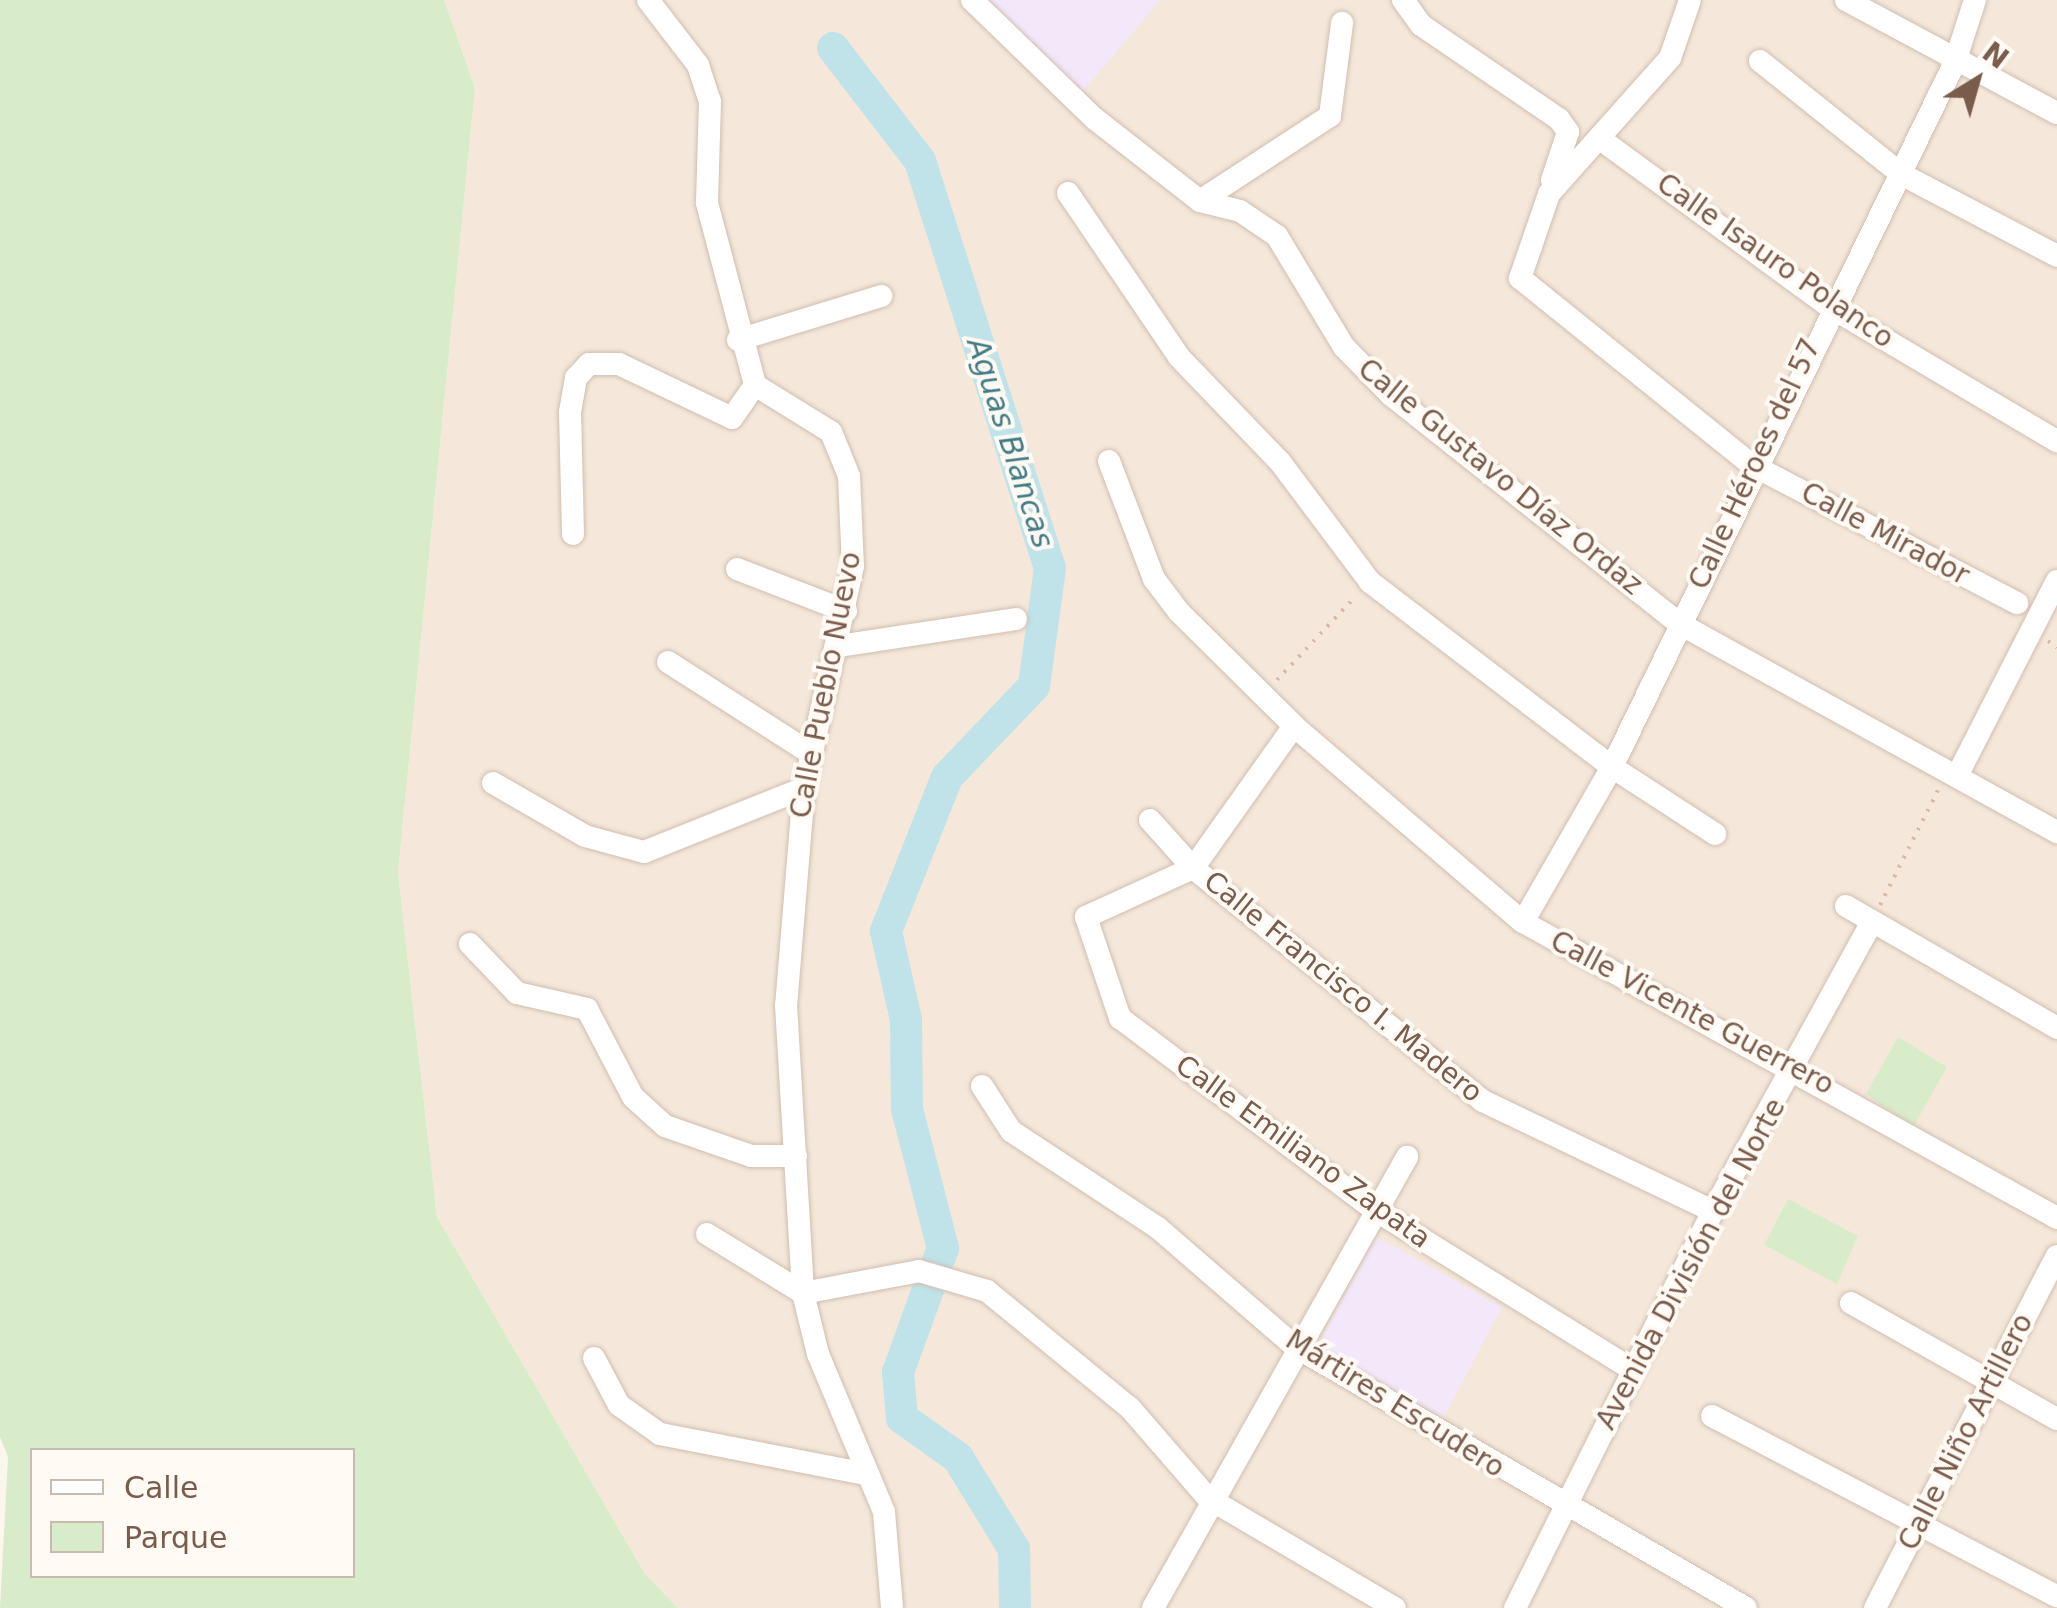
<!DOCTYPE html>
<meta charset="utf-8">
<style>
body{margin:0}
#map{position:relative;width:2057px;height:1608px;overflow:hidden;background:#fdf6ec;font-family:"DejaVu Sans",sans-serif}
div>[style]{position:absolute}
.residential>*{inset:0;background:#f5e8da}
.education>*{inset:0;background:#f3e8fa}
.green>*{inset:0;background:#d8ecc9}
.river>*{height:32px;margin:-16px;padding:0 16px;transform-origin:16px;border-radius:16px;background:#bfe3e8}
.path>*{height:4px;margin-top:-2px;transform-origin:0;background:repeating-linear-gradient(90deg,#d9b8a5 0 2.5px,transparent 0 10.5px)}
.roads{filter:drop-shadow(0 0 2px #d1beb0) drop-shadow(0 0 2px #d1beb0)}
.minor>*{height:22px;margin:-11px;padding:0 11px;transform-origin:11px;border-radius:11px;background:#fff}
span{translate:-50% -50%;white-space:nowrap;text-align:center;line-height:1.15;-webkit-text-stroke:8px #fffaf3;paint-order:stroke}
.street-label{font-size:28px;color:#7a5c4d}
.water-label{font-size:30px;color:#437c86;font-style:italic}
.legend{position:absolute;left:30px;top:1448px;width:325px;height:130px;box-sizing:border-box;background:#fffaf3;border:2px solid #cabbb1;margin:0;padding:12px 18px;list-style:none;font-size:30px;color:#7a5c4d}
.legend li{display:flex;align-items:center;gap:20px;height:50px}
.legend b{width:50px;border:2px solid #cabbb1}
.north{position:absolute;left:1927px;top:30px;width:100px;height:100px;-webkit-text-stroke:8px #fffaf3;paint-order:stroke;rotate:37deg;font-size:28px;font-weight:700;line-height:40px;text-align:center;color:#7a5c4d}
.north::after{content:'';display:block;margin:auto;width:35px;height:45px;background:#7a5c4d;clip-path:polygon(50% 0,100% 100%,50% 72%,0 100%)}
</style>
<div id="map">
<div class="residential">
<i style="clip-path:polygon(444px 0,2057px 0,2057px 1608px,678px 1608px,645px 1574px,437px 1217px,398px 873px,475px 88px)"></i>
</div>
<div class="education">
<i style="clip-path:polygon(973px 0,1160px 0,1079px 96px)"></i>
<i style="clip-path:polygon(1377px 1237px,1502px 1307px,1441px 1422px,1319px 1343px)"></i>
</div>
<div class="green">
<i style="clip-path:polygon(evenodd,0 0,444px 0,475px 88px,398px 873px,437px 1217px,645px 1574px,678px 1608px,0 1608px,8px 1457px,0 1437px,0 0,352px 1450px,352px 1576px,32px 1576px,32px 1450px,352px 1450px)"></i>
<i style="clip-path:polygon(1898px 1037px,1947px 1067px,1913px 1127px,1866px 1094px)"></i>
<i style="clip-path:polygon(1788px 1199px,1858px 1236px,1837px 1284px,1764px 1245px)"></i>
</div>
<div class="river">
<i style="left:833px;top:48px;width:143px;rotate:52.4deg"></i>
<i style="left:920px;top:161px;width:427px;rotate:72.3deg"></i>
<i style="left:1050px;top:568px;width:119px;rotate:97.7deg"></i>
<i style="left:1034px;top:686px;width:126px;rotate:133.7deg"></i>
<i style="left:947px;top:777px;width:166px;rotate:111.6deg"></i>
<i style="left:886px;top:931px;width:91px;rotate:77.3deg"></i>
<i style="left:906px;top:1020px;width:89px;rotate:89.4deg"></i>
<i style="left:907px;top:1109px;width:144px;rotate:75.5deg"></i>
<i style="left:943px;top:1248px;width:132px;rotate:109.9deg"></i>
<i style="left:898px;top:1372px;width:46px;rotate:85deg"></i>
<i style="left:902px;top:1418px;width:69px;rotate:35.5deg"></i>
<i style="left:958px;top:1458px;width:107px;rotate:58.4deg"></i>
<i style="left:1014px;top:1549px;width:59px;rotate:89deg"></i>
</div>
<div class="path">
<i style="left:2048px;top:641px;width:11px;rotate:38deg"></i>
<i style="left:1277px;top:680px;width:115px;rotate:-46.8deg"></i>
<i style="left:1880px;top:905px;width:131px;rotate:-63.2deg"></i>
</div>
<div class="roads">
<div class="minor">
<i style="left:648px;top:0;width:82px;rotate:52.4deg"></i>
<i style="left:698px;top:65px;width:38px;rotate:72deg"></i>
<i style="left:710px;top:101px;width:102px;rotate:91.7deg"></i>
<i style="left:707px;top:203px;width:188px;rotate:75.2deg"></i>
<i style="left:755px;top:385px;width:89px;rotate:31.7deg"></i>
<i style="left:831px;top:432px;width:48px;rotate:67.8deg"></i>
<i style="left:849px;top:476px;width:90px;rotate:87.5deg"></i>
<i style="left:853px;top:566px;width:227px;rotate:102.4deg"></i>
<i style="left:804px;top:788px;width:218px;rotate:94.7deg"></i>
<i style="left:786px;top:1005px;width:289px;rotate:86.6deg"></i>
<i style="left:803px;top:1293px;width:63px;rotate:76.2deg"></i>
<i style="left:818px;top:1354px;width:171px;rotate:67.3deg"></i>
<i style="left:884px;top:1512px;width:96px;rotate:85.2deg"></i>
<i style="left:972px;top:0;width:171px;rotate:44.1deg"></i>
<i style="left:1095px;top:119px;width:133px;rotate:38deg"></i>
<i style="left:1200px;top:201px;width:41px;rotate:14deg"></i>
<i style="left:1240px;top:211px;width:45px;rotate:34deg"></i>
<i style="left:1277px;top:236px;width:130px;rotate:58.9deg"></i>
<i style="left:1344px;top:347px;width:67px;rotate:45.6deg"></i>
<i style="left:1391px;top:395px;width:369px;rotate:38.4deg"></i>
<i style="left:1680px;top:624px;width:431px;rotate:28.9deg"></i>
<i style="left:1403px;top:0;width:31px;rotate:54deg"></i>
<i style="left:1421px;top:25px;width:167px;rotate:34.3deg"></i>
<i style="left:1559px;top:119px;width:16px;rotate:55deg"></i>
<i style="left:1568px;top:132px;width:51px;rotate:108.4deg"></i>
<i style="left:1690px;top:0;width:61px;rotate:109deg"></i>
<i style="left:1670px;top:58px;width:182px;rotate:131.7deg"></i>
<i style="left:1549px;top:194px;width:89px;rotate:109deg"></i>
<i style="left:1520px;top:278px;width:298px;rotate:38.9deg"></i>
<i style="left:1752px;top:465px;width:299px;rotate:27.5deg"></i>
<i style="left:1846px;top:0;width:239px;rotate:28.2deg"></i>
<i style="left:1760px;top:61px;width:181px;rotate:38.7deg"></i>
<i style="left:1901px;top:174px;width:176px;rotate:27.7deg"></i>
<i style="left:1599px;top:138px;width:286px;rotate:36.2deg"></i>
<i style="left:1830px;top:307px;width:264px;rotate:30.6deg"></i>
<i style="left:1068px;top:193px;width:198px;rotate:55.9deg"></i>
<i style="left:1179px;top:357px;width:146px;rotate:46.1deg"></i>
<i style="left:1280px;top:462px;width:150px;rotate:53.1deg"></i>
<i style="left:1370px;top:582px;width:305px;rotate:37.4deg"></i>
<i style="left:1612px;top:767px;width:123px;rotate:33deg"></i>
<i style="left:1200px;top:201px;width:155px;rotate:-33.2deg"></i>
<i style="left:1330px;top:116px;width:94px;rotate:-82.6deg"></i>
<i style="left:738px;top:340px;width:150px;rotate:-17.1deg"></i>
<i style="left:1109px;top:461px;width:126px;rotate:69.1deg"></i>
<i style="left:1154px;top:579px;width:41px;rotate:52.9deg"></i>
<i style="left:1179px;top:612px;width:162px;rotate:44.7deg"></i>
<i style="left:1294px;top:726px;width:301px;rotate:40.6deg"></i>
<i style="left:1523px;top:922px;width:611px;rotate:29deg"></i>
<i style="left:573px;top:534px;width:122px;rotate:-91.4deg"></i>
<i style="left:570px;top:412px;width:35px;rotate:-80deg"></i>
<i style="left:576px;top:378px;width:19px;rotate:-47deg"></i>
<i style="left:589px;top:364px;width:30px"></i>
<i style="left:619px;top:364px;width:125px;rotate:25.5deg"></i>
<i style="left:732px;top:418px;width:40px;rotate:-55.1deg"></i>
<i style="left:737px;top:569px;width:117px;rotate:21.1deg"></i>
<i style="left:839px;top:646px;width:179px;rotate:-8.7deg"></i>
<i style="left:668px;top:662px;width:167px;rotate:32.6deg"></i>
<i style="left:1294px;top:726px;width:174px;rotate:125.4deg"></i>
<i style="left:1193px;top:868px;width:118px;rotate:155.4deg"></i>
<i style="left:1086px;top:917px;width:107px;rotate:71.4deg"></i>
<i style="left:1120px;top:1018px;width:319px;rotate:37deg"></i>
<i style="left:1375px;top:1210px;width:304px;rotate:31.8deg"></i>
<i style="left:1957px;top:776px;width:219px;rotate:-62.9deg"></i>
<i style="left:493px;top:783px;width:106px;rotate:29.9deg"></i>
<i style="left:585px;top:836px;width:61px;rotate:15.2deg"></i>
<i style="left:644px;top:852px;width:172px;rotate:-21.8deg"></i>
<i style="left:1150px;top:820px;width:64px;rotate:48.1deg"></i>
<i style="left:1193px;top:868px;width:372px;rotate:38.8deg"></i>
<i style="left:1483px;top:1101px;width:255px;rotate:25.6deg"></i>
<i style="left:1846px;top:906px;width:244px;rotate:30deg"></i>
<i style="left:1523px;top:922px;width:179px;rotate:-60.1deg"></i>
<i style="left:1612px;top:767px;width:784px;rotate:-64.06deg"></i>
<i style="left:1955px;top:62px;width:65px;rotate:-72.1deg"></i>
<i style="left:470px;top:944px;width:68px;rotate:46.2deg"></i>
<i style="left:517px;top:993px;width:72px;rotate:12.9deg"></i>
<i style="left:587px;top:1009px;width:99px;rotate:62.4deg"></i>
<i style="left:633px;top:1097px;width:43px;rotate:42.2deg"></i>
<i style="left:665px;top:1126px;width:91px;rotate:19.2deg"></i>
<i style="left:751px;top:1156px;width:45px"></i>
<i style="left:982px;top:1086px;width:54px;rotate:57.2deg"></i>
<i style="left:1011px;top:1131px;width:176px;rotate:33.4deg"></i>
<i style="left:1158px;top:1228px;width:180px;rotate:40.9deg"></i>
<i style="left:1294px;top:1346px;width:522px;rotate:30.1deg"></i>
<i style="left:707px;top:1234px;width:113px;rotate:31.6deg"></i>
<i style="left:803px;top:1293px;width:118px;rotate:-10.7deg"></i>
<i style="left:919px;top:1271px;width:71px;rotate:16.4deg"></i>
<i style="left:987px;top:1291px;width:185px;rotate:39.3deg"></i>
<i style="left:1130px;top:1408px;width:119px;rotate:49.1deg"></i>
<i style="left:1208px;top:1498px;width:217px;rotate:30.5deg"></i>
<i style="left:1851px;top:1303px;width:236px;rotate:29.4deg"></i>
<i style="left:594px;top:1358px;width:53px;rotate:62deg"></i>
<i style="left:619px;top:1405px;width:50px;rotate:35.3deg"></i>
<i style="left:660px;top:1434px;width:210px;rotate:11deg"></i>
<i style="left:1712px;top:1416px;width:389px;rotate:27.6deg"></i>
<i style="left:1153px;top:1608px;width:518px;rotate:-60.61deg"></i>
<i style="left:1515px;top:1608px;width:444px;rotate:-63.5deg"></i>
<i style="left:1713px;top:1211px;width:330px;rotate:-61.2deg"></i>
<i style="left:1875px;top:1608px;width:396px;rotate:-62.7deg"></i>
</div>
</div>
<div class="street-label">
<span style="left:1775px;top:261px;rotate:35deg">Calle Isauro Polanco</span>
<span style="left:1755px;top:464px;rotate:-65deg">Calle Héroes del 57</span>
<span style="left:1500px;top:477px;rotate:39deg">Calle Gustavo Díaz Ordaz</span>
<span style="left:1885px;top:534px;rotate:28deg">Calle Mirador</span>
<span style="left:826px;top:685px;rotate:-79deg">Calle Pueblo Nuevo</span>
<span style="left:1343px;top:987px;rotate:39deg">Calle Francisco I. Madero</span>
<span style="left:1692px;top:1013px;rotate:28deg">Calle Vicente Guerrero</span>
<span style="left:1303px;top:1152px;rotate:36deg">Calle Emiliano Zapata</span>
<span style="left:1691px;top:1264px;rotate:-62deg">Avenida División del Norte</span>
<span style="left:1395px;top:1404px;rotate:32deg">Mártires Escudero</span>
<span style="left:1966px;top:1432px;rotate:-63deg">Calle Niño Artillero</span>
</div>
<div class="water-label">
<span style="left:1010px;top:443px;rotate:72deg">Aguas Blancas</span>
</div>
<ul class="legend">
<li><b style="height:12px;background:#fff"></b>Calle</li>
<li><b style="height:28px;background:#d8ecc9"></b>Parque</li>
</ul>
<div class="north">N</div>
</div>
